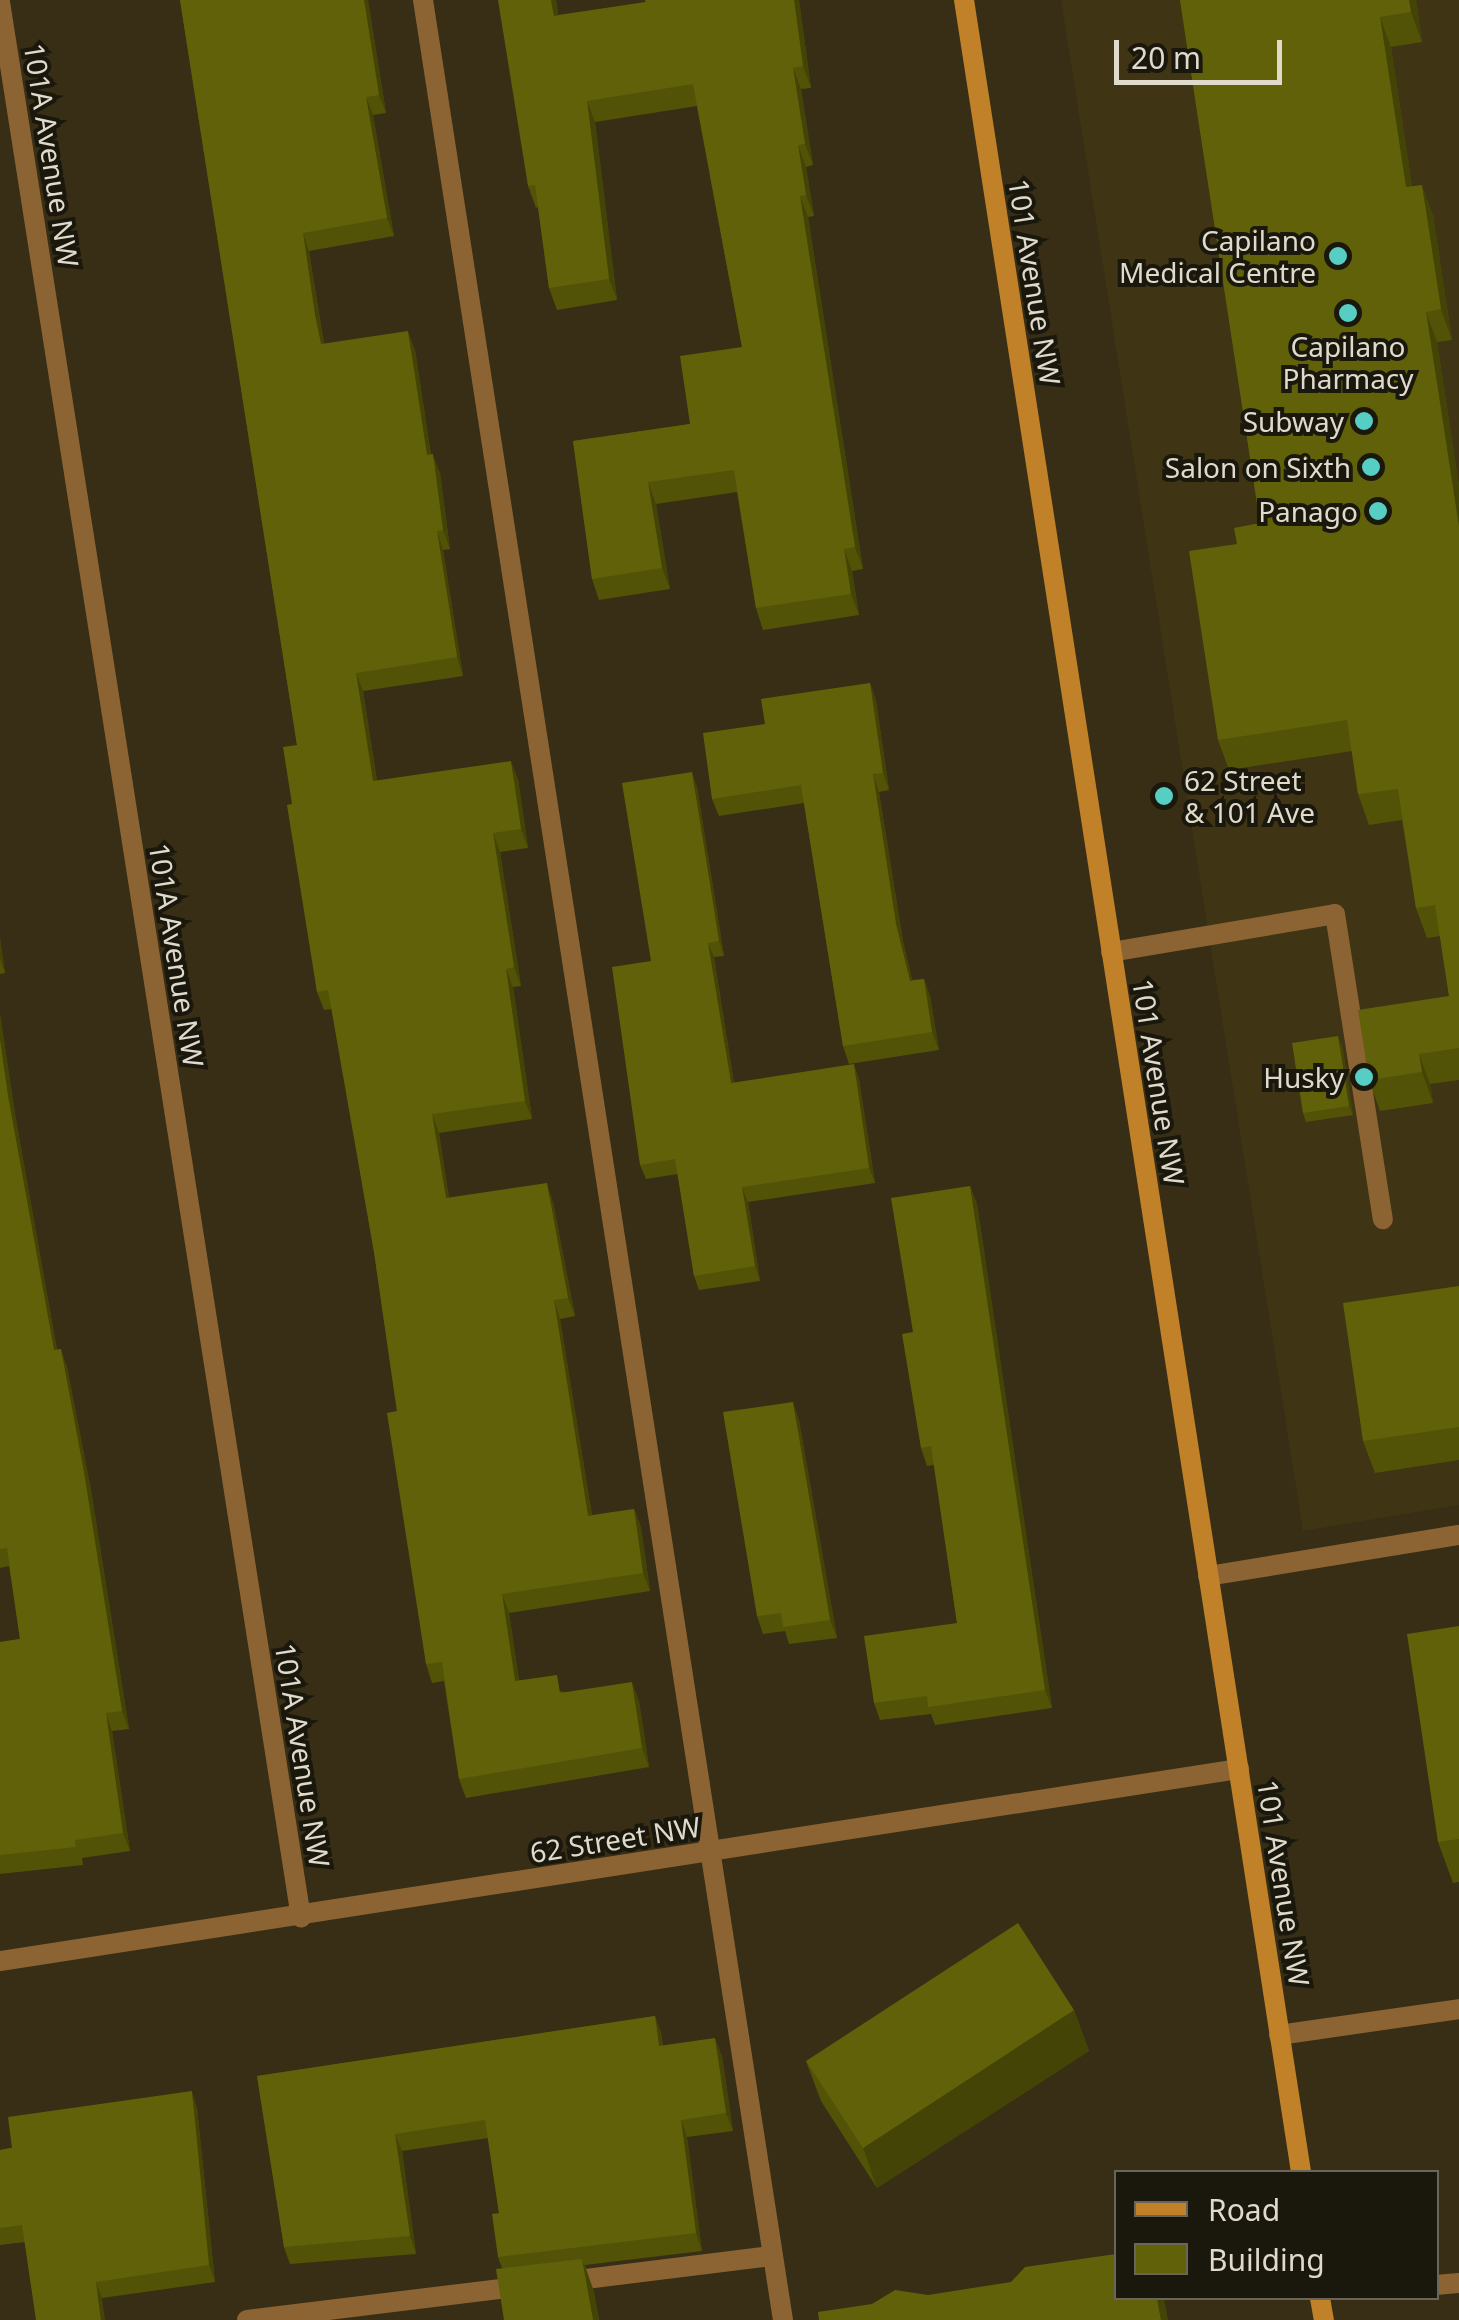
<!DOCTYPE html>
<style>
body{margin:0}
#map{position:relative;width:1459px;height:2320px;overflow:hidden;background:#372e15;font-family:"Noto Sans",sans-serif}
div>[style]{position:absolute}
.built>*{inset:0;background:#3f3413}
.lane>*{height:20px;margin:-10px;padding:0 10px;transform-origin:10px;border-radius:10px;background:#8c6433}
.street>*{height:20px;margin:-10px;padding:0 10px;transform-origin:10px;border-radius:10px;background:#8c6433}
.secondary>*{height:20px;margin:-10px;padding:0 10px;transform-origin:10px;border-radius:10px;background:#c08128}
.wall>*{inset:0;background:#535308}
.shaded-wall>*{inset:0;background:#444406}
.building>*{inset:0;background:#616109}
.dots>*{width:28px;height:28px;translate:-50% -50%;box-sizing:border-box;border:5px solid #1a170c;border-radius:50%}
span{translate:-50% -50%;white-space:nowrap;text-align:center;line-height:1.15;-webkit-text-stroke:8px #1a170c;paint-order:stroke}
.street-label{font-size:28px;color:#dfdacb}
.poi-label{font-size:28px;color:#dfdacb}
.right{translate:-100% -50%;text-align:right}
.left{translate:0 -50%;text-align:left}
.legend{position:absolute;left:1114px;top:2170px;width:325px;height:130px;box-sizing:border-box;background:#1a170c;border:2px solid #696558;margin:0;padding:12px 18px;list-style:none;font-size:30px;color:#dfdacb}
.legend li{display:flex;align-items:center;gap:20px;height:50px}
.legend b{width:50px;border:2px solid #696558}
.scale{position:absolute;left:1114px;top:40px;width:168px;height:45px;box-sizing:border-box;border:5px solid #dfdacb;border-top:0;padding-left:12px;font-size:30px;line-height:35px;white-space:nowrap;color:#dfdacb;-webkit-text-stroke:8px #1a170c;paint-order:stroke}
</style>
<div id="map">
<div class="built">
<i style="clip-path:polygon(1061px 0,1459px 0,1459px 1505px,1303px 1531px)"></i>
</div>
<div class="lane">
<i style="left:423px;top:0;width:2348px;rotate:81.18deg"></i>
<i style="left:1111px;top:952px;width:227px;rotate:-9.6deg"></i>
<i style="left:1335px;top:914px;width:309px;rotate:81.1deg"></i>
<i style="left:1208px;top:1576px;width:254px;rotate:-9.3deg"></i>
<i style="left:562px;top:2282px;width:212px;rotate:-7.1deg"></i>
<i style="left:1436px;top:2285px;width:23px;rotate:-5deg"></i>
<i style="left:247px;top:2320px;width:278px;rotate:-7deg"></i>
</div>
<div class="street">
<i style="left:0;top:2px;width:1939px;rotate:81.07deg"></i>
<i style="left:0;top:1961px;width:1254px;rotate:-8.81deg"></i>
<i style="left:1279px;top:2035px;width:182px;rotate:-8.2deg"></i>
</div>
<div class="secondary">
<i style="left:964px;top:0;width:2198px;rotate:81.18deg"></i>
<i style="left:1320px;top:2298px;width:22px;rotate:80deg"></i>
</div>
<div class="wall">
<i style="clip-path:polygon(180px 0,368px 0,386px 113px,373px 115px,394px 236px,309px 251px,324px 344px,415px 350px,431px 455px,440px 473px,450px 549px,443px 550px,463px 676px,363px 691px,377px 781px,518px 779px,528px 848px,500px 852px,521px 986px,513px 987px,532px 1119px,439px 1133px,449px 1198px,553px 1202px,575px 1316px,560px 1319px,592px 1515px,634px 1509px,641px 1527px,650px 1591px,509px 1613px,519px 1680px,563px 1692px,639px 1701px,649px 1767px,466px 1798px,459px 1779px,444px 1681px,432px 1683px,426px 1664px,397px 1411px,374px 1252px,332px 1009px,324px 1010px,317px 992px,292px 804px,297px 745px)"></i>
<i style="clip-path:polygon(556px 0,558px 15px,646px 2px,645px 0,799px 0,811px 88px,801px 89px,813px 165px,806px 167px,814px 216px,808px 217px,863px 569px,852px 571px,859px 615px,763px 630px,756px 608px,737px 492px,656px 504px,670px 589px,599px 600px,592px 579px,573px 441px,690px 424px,742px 347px,697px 106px,595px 122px,617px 300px,557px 310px,549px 288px,538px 207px,536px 208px,528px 186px)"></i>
<i style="clip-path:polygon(1180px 0,1416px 0,1422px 42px,1391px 47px,1412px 186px,1433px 215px,1452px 340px,1437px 342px,1459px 486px,1459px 1080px,1430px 1084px,1433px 1103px,1380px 1111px,1369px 1080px,1449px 996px,1440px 936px,1427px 938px,1416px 908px,1402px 820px,1369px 825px,1358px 794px,1352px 751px,1229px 770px,1218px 740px,1237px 544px,1260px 523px)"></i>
<i style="clip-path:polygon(870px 683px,876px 701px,889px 790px,879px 792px,903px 941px,912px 980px,924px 979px,930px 996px,939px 1050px,849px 1064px,843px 1046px,804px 803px,719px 816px,712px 799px,765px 724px)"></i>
<i style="clip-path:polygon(697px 787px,724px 956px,714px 957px,734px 1083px,859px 1079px,875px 1183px,748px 1202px,760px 1281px,699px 1290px,694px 1276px,678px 1174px,646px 1179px,640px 1165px,651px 961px)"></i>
<i style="clip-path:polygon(0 939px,5px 973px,0 974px)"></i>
<i style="clip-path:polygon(0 1014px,15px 1114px,57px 1350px,67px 1367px,91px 1490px,129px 1729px,112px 1731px,130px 1851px,82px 1858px,83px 1865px,0 1874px,0 1642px,20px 1639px,9px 1566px,0 1568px)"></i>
<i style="clip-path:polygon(1342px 1045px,1353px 1115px,1306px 1122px,1303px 1113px)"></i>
<i style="clip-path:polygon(970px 1186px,977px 1204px,1052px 1708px,935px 1725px,931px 1714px,880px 1720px,874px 1703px,957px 1623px,934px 1465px,927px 1466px,921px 1448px,913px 1332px)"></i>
<i style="clip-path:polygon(1459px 1286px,1459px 1460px,1375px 1473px,1363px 1441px)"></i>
<i style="clip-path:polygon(799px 1420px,837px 1638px,789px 1644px,785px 1631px,763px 1634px,757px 1616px)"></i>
<i style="clip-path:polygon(1459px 1626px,1459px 1882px,1453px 1883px,1438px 1842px)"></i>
<i style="clip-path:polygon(1074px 2010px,1089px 2051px,877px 2188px,821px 2101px,806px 2061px)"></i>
<i style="clip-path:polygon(655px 2016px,661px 2033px,663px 2046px,722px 2056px,733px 2131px,687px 2137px,702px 2251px,585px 2265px,594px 2292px,599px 2320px,504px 2320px,502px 2268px,498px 2257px,499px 2213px,488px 2138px,402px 2151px,416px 2254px,290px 2264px,284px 2247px,257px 2076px)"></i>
<i style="clip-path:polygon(197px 2108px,215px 2282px,102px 2298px,25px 2242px,0 2245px,0 2150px)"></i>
</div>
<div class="shaded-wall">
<i style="clip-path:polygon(364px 0,368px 0,386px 113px,379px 95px)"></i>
<i style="clip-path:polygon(551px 0,556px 0,561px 37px,554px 16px)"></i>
<i style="clip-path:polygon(794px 0,799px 0,811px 88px,803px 66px)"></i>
<i style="clip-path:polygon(1409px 0,1416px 0,1422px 42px,1411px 12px)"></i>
<i style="clip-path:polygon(1380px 17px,1391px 47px,1417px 218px,1406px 187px)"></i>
<i style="clip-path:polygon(793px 68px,801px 89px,813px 165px,805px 144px)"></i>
<i style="clip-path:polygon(366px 97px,373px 115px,394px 236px,387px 218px)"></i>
<i style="clip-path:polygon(587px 101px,595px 122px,617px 300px,609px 279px)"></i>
<i style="clip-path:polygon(798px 145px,806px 167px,814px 216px,806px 195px)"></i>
<i style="clip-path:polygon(1422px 185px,1433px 215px,1452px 340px,1441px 309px)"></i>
<i style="clip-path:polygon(800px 196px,808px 217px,863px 569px,855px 547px)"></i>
<i style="clip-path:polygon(303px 233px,309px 251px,322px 334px,328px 363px,321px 344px,315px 315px)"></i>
<i style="clip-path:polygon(1426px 312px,1437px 342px,1459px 486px,1459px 527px)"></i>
<i style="clip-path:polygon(408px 331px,415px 350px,434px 474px,427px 455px)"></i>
<i style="clip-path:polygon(433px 454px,440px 473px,450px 549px,443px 530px)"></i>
<i style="clip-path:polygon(648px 482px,656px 504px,670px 589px,662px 568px)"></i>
<i style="clip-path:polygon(437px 531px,443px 550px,463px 676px,457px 657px)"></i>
<i style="clip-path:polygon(844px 549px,852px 571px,859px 615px,851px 594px)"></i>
<i style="clip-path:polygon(356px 673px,363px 691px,380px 800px,373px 781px)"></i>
<i style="clip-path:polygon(870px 683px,876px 701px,889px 790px,883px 773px)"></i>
<i style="clip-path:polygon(511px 761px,518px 779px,528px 848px,521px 829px)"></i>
<i style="clip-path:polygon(692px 772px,697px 787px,724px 956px,719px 941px)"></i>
<i style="clip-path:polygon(873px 774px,879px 792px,903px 941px,917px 999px,910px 981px,896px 924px)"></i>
<i style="clip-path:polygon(493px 833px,500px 852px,521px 986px,514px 967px)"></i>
<i style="clip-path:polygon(0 939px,5px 973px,0 959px)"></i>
<i style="clip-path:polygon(708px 943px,714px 957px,736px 1097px,731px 1083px)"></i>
<i style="clip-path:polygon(506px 969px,513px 987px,532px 1119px,525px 1101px)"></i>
<i style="clip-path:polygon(924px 979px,930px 996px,939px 1050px,932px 1032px)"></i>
<i style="clip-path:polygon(0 1014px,15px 1114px,60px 1368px,54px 1350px,8px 1096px,0 1040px)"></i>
<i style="clip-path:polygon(1338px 1036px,1342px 1045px,1353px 1115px,1349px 1106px)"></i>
<i style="clip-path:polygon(1419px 1054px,1430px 1084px,1433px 1103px,1422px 1072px)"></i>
<i style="clip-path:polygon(854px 1064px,859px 1079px,875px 1183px,869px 1168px)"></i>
<i style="clip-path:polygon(432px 1114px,439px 1133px,452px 1217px,446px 1198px)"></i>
<i style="clip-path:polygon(547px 1183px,553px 1202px,575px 1316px,568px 1298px)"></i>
<i style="clip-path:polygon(970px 1186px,977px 1204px,1052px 1708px,1045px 1690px)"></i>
<i style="clip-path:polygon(742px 1187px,748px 1202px,760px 1281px,755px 1266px)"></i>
<i style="clip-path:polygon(554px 1300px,560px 1319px,595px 1534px,588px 1516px)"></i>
<i style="clip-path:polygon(61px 1349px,67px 1367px,91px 1490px,129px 1729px,122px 1711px)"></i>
<i style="clip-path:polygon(793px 1402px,799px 1420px,837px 1638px,830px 1620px)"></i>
<i style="clip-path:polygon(634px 1509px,641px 1527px,650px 1591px,643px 1573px)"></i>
<i style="clip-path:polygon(502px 1594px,509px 1613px,522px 1700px,515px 1681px)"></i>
<i style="clip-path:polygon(632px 1682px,639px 1701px,649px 1767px,642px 1748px)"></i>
<i style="clip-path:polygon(106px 1713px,112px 1731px,130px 1851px,123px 1833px)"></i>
<i style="clip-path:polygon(1074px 2010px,1089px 2051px,877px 2188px,863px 2148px)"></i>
<i style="clip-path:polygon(655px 2016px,661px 2033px,665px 2064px,659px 2046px)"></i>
<i style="clip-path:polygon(715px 2038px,722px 2056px,733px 2131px,726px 2113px)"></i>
<i style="clip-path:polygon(192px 2091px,197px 2108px,215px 2282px,209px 2265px)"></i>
<i style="clip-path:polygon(681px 2120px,687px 2137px,702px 2251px,696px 2233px)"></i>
<i style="clip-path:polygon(395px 2134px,402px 2151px,416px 2254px,410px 2236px)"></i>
<i style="clip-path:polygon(582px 2259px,594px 2292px,599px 2320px,593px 2320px)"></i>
<i style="clip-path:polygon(96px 2282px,102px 2298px,105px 2320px,101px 2320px)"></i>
<i style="clip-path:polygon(1157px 2298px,1164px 2298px,1168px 2320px,1161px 2320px)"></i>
</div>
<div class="building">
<i style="clip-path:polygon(180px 0,364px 0,379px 95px,366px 97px,387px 218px,303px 233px,315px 315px,321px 344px,408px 331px,427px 455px,433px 454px,443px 530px,437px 531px,457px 657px,356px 673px,373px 781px,511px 761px,521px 829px,493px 833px,514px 967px,506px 969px,525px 1101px,432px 1114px,446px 1198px,547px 1183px,568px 1298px,554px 1300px,588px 1516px,634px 1509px,643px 1573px,502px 1594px,515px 1681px,557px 1675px,560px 1693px,632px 1682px,642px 1748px,459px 1779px,442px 1662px,426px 1664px,387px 1413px,397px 1411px,374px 1252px,328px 990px,317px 992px,287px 805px,292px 804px,283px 747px,297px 745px)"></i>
<i style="clip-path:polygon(498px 0,551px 0,554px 16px,646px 2px,645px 0,794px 0,803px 66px,793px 68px,805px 144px,798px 145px,806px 195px,800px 196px,855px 547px,844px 549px,851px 594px,756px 608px,734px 470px,648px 482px,662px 568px,592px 579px,573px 441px,690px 424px,680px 356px,742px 347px,693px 84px,587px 101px,609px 279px,549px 288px,535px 185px,528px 186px)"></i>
<i style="clip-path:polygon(1180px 0,1409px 0,1411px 12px,1380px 17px,1406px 187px,1422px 185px,1441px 309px,1426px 312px,1459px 527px,1459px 1048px,1419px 1054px,1422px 1072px,1369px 1080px,1358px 1010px,1449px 996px,1435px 905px,1416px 908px,1398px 789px,1358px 794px,1347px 720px,1218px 740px,1189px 551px,1237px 544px,1234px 528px,1260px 523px)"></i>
<i style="clip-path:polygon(870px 683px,883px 773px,873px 774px,896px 924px,910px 981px,924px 979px,932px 1032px,843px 1046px,801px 785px,712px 799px,703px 733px,765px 724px,761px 699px)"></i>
<i style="clip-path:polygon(692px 772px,719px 941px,708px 943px,731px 1083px,854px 1064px,869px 1168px,742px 1187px,755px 1266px,694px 1276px,675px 1159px,640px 1165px,612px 967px,651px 961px,622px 783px)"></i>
<i style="clip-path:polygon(1338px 1036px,1349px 1106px,1303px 1113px,1292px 1043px)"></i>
<i style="clip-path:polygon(0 1040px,8px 1096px,54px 1350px,61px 1349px,84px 1472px,122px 1711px,106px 1713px,123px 1833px,75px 1840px,76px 1847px,0 1855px,0 1642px,20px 1639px,7px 1548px,0 1549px)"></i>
<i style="clip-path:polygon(970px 1186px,1045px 1690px,928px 1707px,927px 1696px,874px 1703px,864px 1636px,957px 1623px,931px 1446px,921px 1448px,902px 1334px,913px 1332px,891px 1198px)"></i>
<i style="clip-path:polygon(1459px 1286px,1459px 1427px,1363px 1441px,1343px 1303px)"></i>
<i style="clip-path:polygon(793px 1402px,830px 1620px,783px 1627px,781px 1613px,757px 1616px,723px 1412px)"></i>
<i style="clip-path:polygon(1459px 1626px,1459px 1839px,1438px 1842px,1407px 1634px)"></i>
<i style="clip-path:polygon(1018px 1923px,1074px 2010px,863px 2148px,806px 2061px)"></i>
<i style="clip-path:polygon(655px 2016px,659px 2046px,715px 2038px,726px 2113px,681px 2120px,696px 2233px,498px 2257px,492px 2214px,499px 2213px,485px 2120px,395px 2134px,410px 2236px,284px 2247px,257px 2076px)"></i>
<i style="clip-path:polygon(192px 2091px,209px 2265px,96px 2282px,101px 2320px,36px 2320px,22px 2225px,0 2228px,0 2150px,12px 2148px,8px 2117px)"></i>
<i style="clip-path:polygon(1116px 2254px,1116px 2298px,1157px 2298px,1161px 2320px,819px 2320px,818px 2312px,872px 2304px,895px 2290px,928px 2295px,1011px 2282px,1025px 2267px)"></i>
<i style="clip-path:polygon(582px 2259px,593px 2320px,504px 2320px,496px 2269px)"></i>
</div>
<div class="dots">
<i style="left:1338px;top:256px;background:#56cec4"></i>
<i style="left:1348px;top:313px;background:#56cec4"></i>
<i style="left:1364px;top:421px;background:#56cec4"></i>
<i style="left:1371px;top:467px;background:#56cec4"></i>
<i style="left:1378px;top:511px;background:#56cec4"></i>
<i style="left:1164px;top:796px;background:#56cec4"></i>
<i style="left:1364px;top:1077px;background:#56cec4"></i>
</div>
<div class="street-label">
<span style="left:52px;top:155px;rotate:81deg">101A Avenue NW</span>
<span style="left:1035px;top:282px;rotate:81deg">101 Avenue NW</span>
<span style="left:177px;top:955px;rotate:81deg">101A Avenue NW</span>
<span style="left:1159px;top:1082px;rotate:81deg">101 Avenue NW</span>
<span style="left:303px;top:1755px;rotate:81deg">101A Avenue NW</span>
<span style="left:615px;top:1839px;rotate:-9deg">62 Street NW</span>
<span style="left:1284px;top:1883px;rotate:81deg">101 Avenue NW</span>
</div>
<div class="poi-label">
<span class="right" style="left:1316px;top:256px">Capilano<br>Medical Centre</span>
<span style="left:1348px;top:362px">Capilano<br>Pharmacy</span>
<span class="right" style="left:1344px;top:421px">Subway</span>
<span class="right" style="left:1351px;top:467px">Salon on Sixth</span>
<span class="right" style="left:1358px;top:511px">Panago</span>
<span class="left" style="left:1184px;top:796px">62 Street<br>&amp; 101 Ave</span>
<span class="right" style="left:1344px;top:1077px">Husky</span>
</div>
<ul class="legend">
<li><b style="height:12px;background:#c08128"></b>Road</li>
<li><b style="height:28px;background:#616109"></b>Building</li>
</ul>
<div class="scale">20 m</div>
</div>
